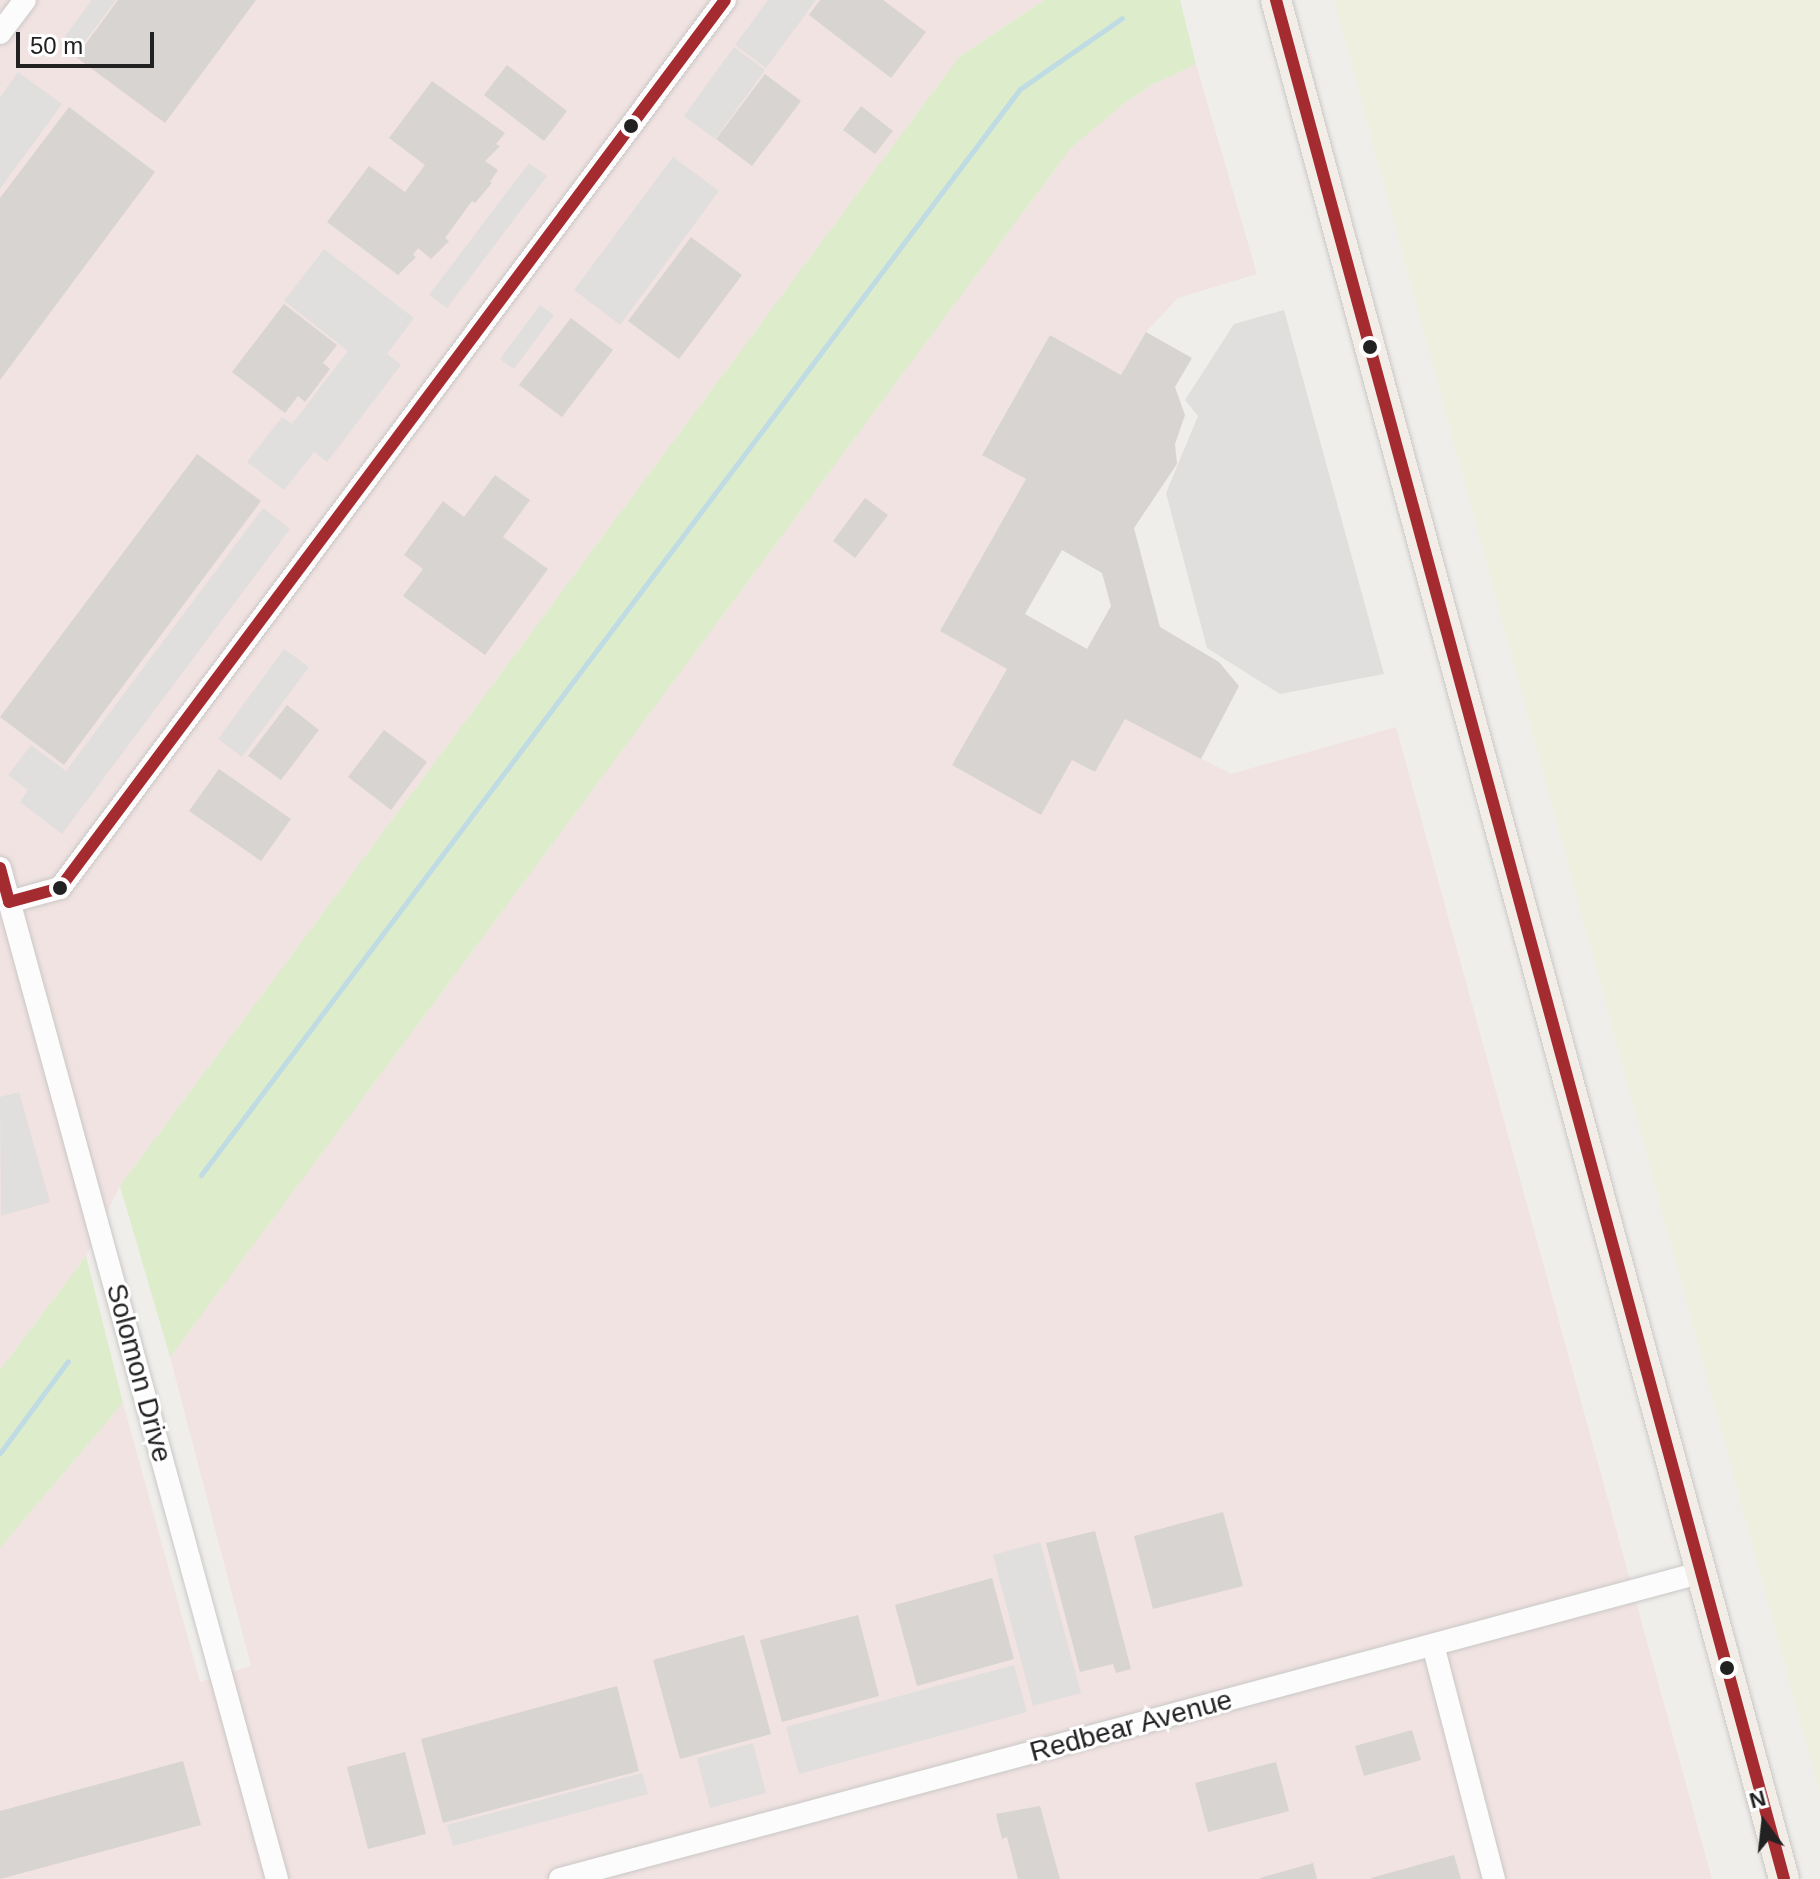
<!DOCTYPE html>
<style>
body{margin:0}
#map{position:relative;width:1820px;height:1879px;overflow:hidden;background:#f0eeeb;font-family:Helvetica,sans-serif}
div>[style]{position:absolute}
.commercial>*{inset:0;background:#f1e3e1}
.farmland>*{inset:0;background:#efefdf}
.grass>*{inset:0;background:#ddeccb}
.parking>*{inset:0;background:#e0dfde}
.stream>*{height:5px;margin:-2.5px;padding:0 2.5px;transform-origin:2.5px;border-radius:2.5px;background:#bfdbe3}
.building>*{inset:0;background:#d7d4d2}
.roads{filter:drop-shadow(0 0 2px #c9c8c7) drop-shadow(0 0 2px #c9c8c7)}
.minor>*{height:22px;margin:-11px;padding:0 11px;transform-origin:11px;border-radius:11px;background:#fdfcfc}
.major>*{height:30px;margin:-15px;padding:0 15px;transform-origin:15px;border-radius:15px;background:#f3ede7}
.bus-1>*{height:12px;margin:-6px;padding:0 6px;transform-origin:6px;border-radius:6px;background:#a42c31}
.dots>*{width:22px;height:22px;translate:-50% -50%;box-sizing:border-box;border:4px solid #fff;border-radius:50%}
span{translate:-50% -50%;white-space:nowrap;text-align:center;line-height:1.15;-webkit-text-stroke:6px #fff;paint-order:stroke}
.street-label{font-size:28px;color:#222}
.north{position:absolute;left:1724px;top:1783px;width:80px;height:80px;-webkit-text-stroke:6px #fff;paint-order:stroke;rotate:345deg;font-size:22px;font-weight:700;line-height:32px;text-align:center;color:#222}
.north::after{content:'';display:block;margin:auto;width:28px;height:36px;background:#222;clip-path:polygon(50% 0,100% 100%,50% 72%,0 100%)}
.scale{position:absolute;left:16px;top:32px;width:138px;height:36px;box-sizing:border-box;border:4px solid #222;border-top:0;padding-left:10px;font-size:24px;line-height:28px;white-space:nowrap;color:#222;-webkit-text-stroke:6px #fff;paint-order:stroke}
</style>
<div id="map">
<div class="commercial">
<i style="clip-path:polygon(0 0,1044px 0,959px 57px,120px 1186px,86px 1256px,0 1370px)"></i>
<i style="clip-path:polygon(1196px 64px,1257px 274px,1178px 298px,1146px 332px,1121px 375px,1050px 335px,982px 454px,1026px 479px,940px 631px,1007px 669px,953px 765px,1072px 760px,1095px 772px,1125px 719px,1231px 774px,1396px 727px,1712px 1879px,0 1879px,0 1548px,123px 1403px,200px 1682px,251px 1666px,170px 1357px,1071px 148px,1122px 105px,1152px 85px)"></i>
</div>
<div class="farmland">
<i style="clip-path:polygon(1334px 0,1820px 0,1820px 1795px)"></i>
</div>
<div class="grass">
<i style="clip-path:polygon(1044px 0,1180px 0,1196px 64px,1152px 85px,1122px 105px,1071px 148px,170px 1357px,120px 1186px,959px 57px)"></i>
<i style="clip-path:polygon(86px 1256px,123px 1403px,0 1548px,0 1370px)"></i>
</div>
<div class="parking">
<i style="clip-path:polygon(92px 0,116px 0,80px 48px,65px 36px)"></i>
<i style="clip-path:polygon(768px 0,816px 0,766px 68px,735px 45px)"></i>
<i style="clip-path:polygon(734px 47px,765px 70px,715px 139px,684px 116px)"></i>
<i style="clip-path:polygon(18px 72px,62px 104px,0 189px,0 97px)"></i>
<i style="clip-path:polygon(673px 157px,719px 191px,620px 325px,574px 290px)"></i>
<i style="clip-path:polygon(529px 163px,547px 176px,447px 308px,429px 295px)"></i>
<i style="clip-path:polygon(324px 249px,414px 318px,387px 354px,401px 365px,327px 462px,314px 452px,284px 490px,247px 462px,282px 417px,292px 424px,348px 351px,284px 301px)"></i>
<i style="clip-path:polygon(540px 305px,554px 315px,514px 369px,500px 359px)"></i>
<i style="clip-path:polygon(1284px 310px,1384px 674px,1280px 694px,1207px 648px,1166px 493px,1198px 416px,1185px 400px,1234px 324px)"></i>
<i style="clip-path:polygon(263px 508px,290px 529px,62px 834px,20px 802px,28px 790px,8px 775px,31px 745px,66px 771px)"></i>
<i style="clip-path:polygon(284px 649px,309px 667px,242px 757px,218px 739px)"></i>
<i style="clip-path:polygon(19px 1092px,50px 1202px,1px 1216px,0 1097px)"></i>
<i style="clip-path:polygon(1040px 1542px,1081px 1693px,1033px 1706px,993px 1555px)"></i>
<i style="clip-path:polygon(1014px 1665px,1027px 1712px,799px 1774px,786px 1727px)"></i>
<i style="clip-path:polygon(753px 1743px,766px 1793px,710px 1808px,697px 1758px)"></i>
<i style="clip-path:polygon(642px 1773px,648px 1794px,453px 1846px,447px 1825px)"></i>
</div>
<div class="stream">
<i style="left:201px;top:1175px;width:1360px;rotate:-52.98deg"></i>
<i style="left:1020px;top:89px;width:124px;rotate:-34.8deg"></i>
<i style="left:0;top:1453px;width:114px;rotate:-53.5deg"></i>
</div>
<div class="building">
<i style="clip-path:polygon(118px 0,256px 0,165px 123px,76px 57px)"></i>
<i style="clip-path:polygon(820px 0,883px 0,926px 32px,891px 78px,809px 15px)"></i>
<i style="clip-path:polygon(507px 65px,567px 111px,544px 141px,484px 95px)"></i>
<i style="clip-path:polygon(765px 74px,801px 101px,752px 166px,716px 139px)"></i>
<i style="clip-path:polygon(432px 81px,505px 133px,496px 144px,500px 146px,485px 161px,498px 170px,490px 182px,492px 183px,475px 203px,472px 201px,445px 238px,449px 241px,431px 259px,418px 248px,413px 255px,416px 257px,398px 275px,327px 222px,369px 166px,405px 192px,425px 165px,389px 138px)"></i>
<i style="clip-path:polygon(861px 106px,893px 131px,875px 154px,843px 130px)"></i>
<i style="clip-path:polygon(69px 107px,155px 172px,0 380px,0 198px)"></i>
<i style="clip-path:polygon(691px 237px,742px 275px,679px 359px,628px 321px)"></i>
<i style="clip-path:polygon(284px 304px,337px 345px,323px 363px,330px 369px,305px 402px,298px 396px,285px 413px,232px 372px)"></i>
<i style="clip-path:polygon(571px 318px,613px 350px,562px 417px,519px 385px)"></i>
<i style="clip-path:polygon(evenodd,1146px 332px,1192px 358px,1175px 387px,1185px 415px,1175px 444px,1177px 464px,1134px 528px,1160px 627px,1219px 662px,1239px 686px,1201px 759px,1125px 719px,1095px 772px,1072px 760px,1041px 815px,952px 765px,1007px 669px,940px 631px,1026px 479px,982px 455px,1050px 335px,1121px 375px,1146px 332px,1062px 550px,1102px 573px,1111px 606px,1087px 649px,1025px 614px,1062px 550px)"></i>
<i style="clip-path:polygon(197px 454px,261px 501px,64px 765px,0 717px)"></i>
<i style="clip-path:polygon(495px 475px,530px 500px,503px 537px,548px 569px,485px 655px,403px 596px,423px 569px,404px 555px,443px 501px,464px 517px)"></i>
<i style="clip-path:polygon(865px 498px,888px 515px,855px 558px,833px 541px)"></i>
<i style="clip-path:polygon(287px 705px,319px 730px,281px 780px,248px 756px)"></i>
<i style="clip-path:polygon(384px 730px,427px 762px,391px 810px,348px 777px)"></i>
<i style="clip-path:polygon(219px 769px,291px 819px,261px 861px,189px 811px)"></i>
<i style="clip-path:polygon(1223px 1512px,1243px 1586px,1153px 1609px,1134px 1536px)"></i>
<i style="clip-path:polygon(1095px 1531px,1131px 1669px,1116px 1673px,1113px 1664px,1080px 1672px,1046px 1543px)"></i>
<i style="clip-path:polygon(992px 1578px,1014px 1659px,917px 1686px,895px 1605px)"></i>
<i style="clip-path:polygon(858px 1615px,879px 1696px,782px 1722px,760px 1640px)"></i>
<i style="clip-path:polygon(744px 1635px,771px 1734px,680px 1759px,653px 1660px)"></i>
<i style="clip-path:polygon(617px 1686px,639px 1771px,443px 1823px,421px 1739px)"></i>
<i style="clip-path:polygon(1412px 1730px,1421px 1760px,1364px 1776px,1355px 1746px)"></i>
<i style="clip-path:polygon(405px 1752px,426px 1834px,368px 1849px,347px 1767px)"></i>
<i style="clip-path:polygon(183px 1761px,201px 1825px,0 1879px,0 1811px)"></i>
<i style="clip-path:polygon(1276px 1762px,1289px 1811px,1208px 1832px,1195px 1783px)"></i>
<i style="clip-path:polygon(1040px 1806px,1060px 1879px,1018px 1879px,1007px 1837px,1002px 1839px,996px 1814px)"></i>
<i style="clip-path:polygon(1454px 1855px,1461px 1879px,1371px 1879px,1371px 1878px)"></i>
<i style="clip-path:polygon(1313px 1863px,1317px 1879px,1260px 1879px,1260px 1878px)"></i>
</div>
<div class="roads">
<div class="minor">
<i style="left:0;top:33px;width:41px;rotate:-52.9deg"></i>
<i style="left:0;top:868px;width:1048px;rotate:74.68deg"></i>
<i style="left:9px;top:902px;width:53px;rotate:-15.4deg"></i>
<i style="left:60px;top:888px;width:1109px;rotate:-53.17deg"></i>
<i style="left:1433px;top:1645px;width:242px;rotate:75.4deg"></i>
<i style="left:560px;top:1879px;width:1184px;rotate:-15.03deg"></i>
</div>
<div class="major">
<i style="left:1276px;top:0;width:1946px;rotate:74.87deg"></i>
</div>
</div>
<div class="bus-1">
<i style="left:1276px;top:0;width:1946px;rotate:74.87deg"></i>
<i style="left:0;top:868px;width:35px;rotate:75deg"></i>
<i style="left:9px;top:902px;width:53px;rotate:-15.4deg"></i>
<i style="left:60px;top:888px;width:1109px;rotate:-53.17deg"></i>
</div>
<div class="dots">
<i style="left:631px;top:126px;background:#222"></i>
<i style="left:1370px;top:347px;background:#222"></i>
<i style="left:60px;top:888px;background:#222"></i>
<i style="left:1727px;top:1668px;background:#222"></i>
</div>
<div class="street-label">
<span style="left:139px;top:1373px;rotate:75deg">Solomon Drive</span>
<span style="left:1131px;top:1726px;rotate:-15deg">Redbear Avenue</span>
</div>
<div class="north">N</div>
<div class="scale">50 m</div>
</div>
